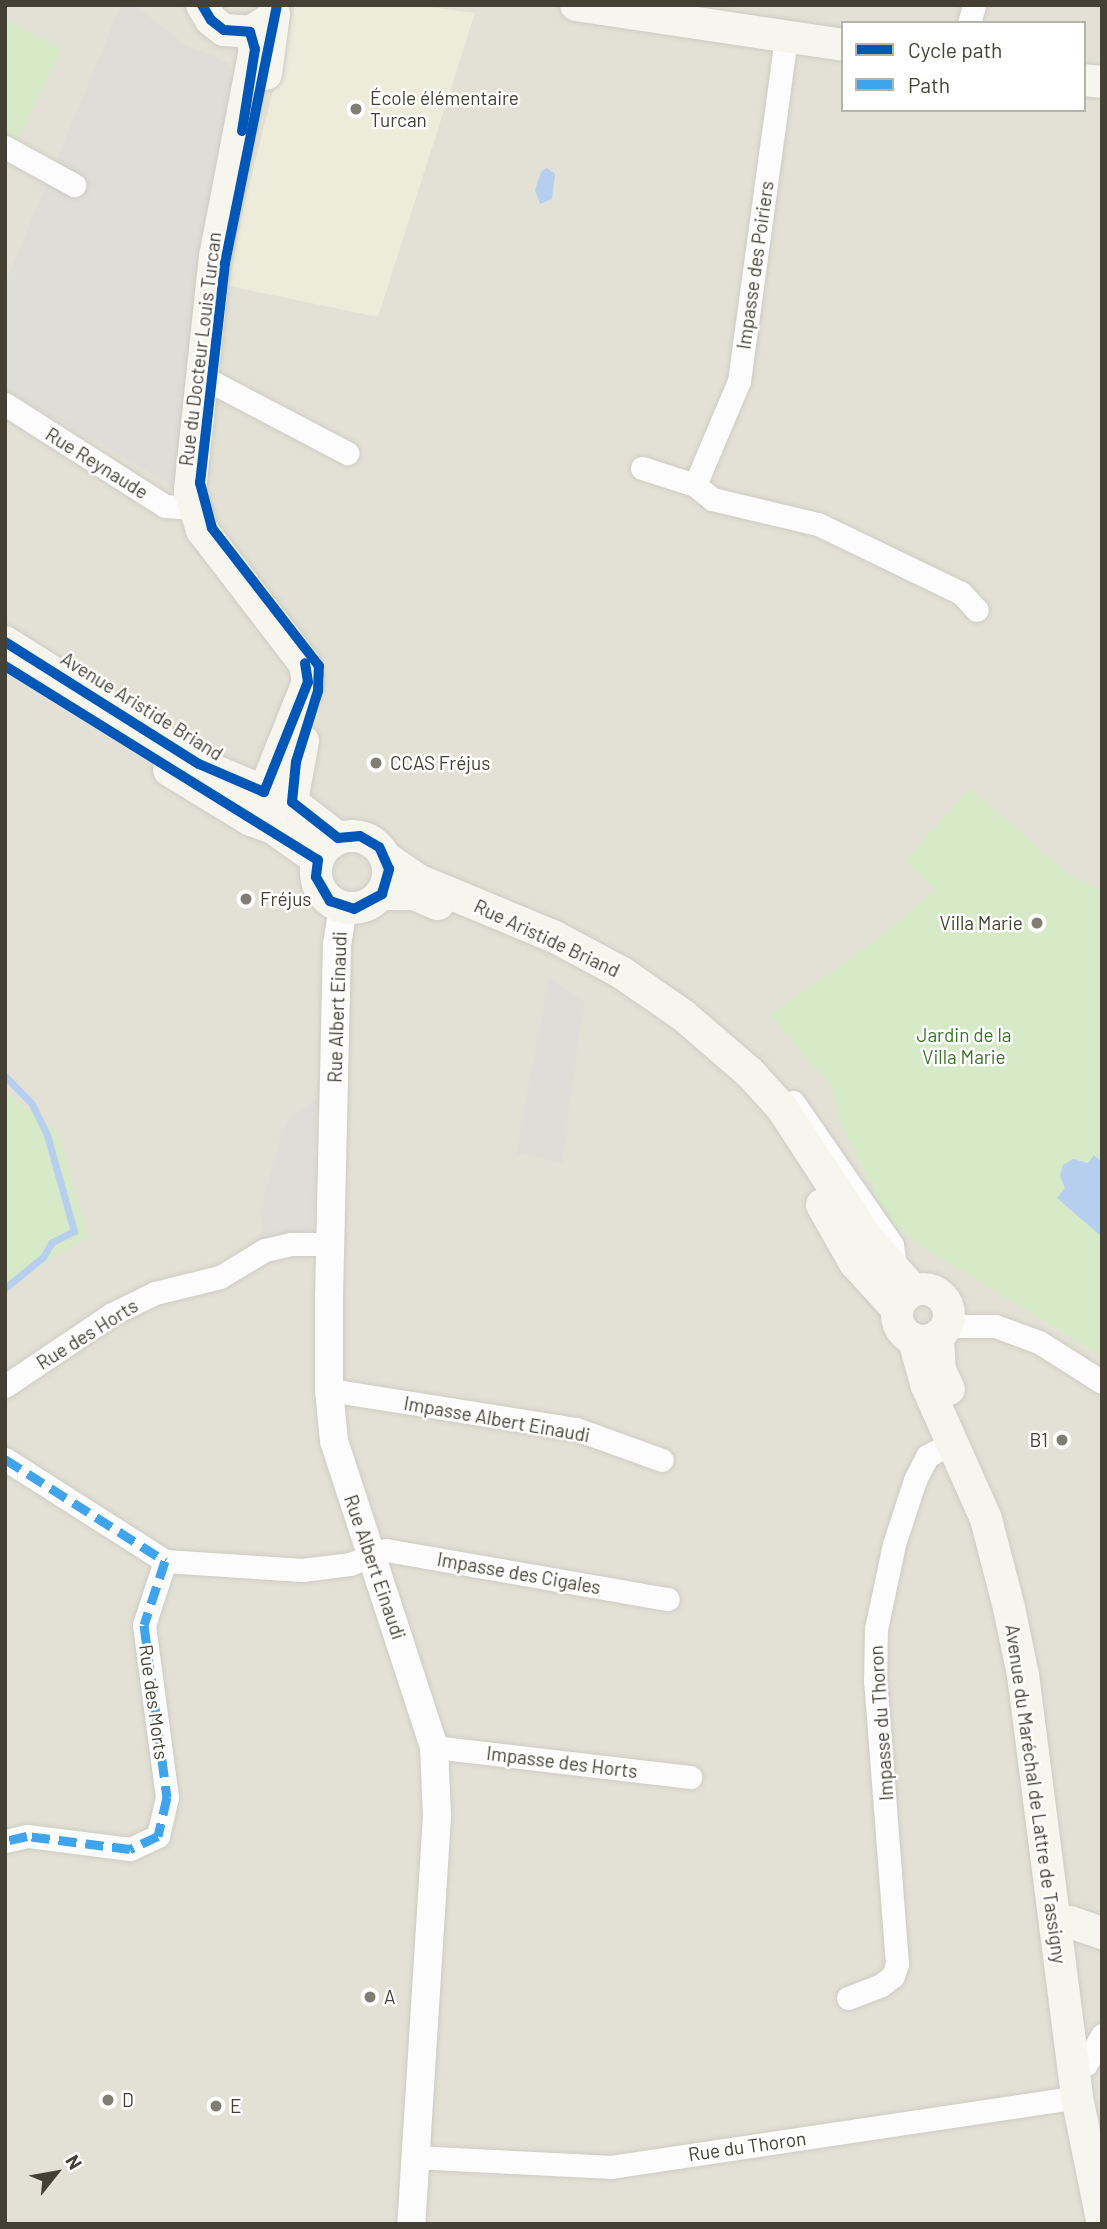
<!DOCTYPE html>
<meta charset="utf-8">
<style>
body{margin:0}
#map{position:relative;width:1107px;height:2229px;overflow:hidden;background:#eeeee8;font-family:Barlow,sans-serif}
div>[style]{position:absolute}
.residential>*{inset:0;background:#e3e1d5}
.education>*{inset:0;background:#edebda}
.green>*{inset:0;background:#d6eac7}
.parking>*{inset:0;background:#deddd8}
.water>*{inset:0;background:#b7cfee}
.stream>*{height:7px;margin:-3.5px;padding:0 3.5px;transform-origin:3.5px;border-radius:3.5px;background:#b7cfee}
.roads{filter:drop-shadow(0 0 2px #cdccc5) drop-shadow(0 0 2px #cdccc5)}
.minor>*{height:23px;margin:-11.5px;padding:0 11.5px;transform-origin:11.5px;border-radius:11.5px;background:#fcfcfc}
.tertiary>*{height:28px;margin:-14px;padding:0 14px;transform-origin:14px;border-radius:14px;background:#fcfcfc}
.secondary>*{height:32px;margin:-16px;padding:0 16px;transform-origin:16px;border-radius:16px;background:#f6f5ee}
.secondary>.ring{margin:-16px;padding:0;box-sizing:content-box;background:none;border:32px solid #f6f5ee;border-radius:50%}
.quiet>*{height:9px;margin-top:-4.5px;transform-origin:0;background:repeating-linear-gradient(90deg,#3fa4eb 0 18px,transparent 0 27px)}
.cycleway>*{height:10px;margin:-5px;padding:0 5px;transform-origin:5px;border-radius:5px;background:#0057b8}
.dots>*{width:19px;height:19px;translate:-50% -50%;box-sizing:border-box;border:4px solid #fff;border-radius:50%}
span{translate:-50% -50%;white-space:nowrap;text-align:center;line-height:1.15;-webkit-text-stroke:5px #fff;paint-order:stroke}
.poi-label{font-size:19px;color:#444134}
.left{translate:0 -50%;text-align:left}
.right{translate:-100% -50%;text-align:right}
.street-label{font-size:19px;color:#444134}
.park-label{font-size:19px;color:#387627}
.frame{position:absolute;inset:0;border:7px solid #444134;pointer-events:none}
.legend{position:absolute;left:841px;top:21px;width:245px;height:91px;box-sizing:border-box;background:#fff;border:2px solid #b4b3ae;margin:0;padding:9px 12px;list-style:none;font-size:21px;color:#444134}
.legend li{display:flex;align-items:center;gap:14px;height:35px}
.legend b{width:35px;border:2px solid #b4b3ae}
.north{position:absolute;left:21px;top:2138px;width:70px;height:70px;-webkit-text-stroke:5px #fff;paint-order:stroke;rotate:59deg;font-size:19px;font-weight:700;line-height:28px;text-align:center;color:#444134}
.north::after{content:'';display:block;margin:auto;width:24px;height:32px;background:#444134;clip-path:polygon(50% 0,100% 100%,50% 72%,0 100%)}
</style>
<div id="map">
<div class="residential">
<i style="clip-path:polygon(evenodd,5px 5px,1102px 5px,1102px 2224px,5px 2224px,5px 5px,843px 23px,1084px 23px,1084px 110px,843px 110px,843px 23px)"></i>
</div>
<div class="education">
<i style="clip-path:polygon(295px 5px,414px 5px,475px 13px,378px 317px,229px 286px,244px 205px)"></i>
</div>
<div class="green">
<i style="clip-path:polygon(5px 19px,61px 49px,12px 151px,5px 147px)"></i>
<i style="clip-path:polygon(970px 788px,1067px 873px,1102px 891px,1102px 1356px,916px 1243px,885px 1215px,839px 1119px,833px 1088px,770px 1015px,876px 940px,935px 890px,905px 860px)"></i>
<i style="clip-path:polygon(5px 1092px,58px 1132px,89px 1237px,5px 1283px)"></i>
</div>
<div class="parking">
<i style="clip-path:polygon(121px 5px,134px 5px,186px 45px,229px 63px,232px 100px,175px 487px,5px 390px,5px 284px)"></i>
<i style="clip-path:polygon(549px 977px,584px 1001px,562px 1163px,516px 1153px)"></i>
<i style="clip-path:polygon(316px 1100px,313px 1230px,262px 1238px,260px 1212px,283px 1128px,292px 1114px)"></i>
</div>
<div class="water">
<i style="clip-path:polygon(547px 168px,555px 174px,552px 199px,540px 204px,535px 190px,541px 172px)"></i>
<i style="clip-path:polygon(1094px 1155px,1102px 1162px,1102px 1237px,1057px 1198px,1065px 1188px,1060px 1176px,1063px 1165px,1073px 1159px,1088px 1163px)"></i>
</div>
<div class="stream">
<i style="left:5px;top:1076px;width:39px;rotate:46deg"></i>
<i style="left:32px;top:1104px;width:34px;rotate:64deg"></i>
<i style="left:47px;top:1135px;width:100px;rotate:74.3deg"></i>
<i style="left:74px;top:1231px;width:25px;rotate:153deg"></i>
<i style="left:52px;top:1242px;width:17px;rotate:121deg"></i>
<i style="left:43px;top:1257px;width:49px;rotate:140.8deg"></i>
</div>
<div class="roads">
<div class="minor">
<i style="left:969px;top:23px;width:19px;rotate:-74deg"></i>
<i style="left:5px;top:147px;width:79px;rotate:28.8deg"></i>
<i style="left:212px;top:382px;width:153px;rotate:27.7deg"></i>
<i style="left:5px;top:404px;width:190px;rotate:32.5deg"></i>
<i style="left:165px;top:506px;width:29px;rotate:4deg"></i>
<i style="left:642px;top:468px;width:56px;rotate:17.8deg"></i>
<i style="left:695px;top:485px;width:22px;rotate:39deg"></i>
<i style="left:712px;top:499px;width:109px;rotate:13.3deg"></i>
<i style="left:818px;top:524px;width:159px;rotate:25.8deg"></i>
<i style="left:961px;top:593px;width:23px;rotate:47deg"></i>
<i style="left:695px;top:485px;width:113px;rotate:-67.1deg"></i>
<i style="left:739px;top:381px;width:346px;rotate:-82.2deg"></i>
<i style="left:793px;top:1102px;width:174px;rotate:55.3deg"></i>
<i style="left:892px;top:1245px;width:19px;rotate:81deg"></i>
<i style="left:947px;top:1326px;width:48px"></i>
<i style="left:995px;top:1326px;width:47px;rotate:20deg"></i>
<i style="left:1039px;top:1342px;width:75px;rotate:32.4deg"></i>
<i style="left:5px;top:1386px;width:129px;rotate:-33.9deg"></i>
<i style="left:112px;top:1314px;width:48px;rotate:-26deg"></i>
<i style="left:155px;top:1293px;width:67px;rotate:-13.8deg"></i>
<i style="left:220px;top:1277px;width:52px;rotate:-31deg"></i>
<i style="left:265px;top:1250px;width:27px;rotate:-13deg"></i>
<i style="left:291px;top:1244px;width:40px"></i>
<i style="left:329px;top:1390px;width:250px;rotate:9deg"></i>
<i style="left:576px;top:1429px;width:91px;rotate:19.8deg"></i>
<i style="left:5px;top:1459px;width:190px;rotate:32.5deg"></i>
<i style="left:165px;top:1561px;width:67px;rotate:108.2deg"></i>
<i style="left:144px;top:1625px;width:174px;rotate:82.4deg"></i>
<i style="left:167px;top:1797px;width:40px;rotate:103deg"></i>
<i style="left:158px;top:1836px;width:31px;rotate:155deg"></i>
<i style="left:130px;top:1849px;width:104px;rotate:-172.8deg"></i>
<i style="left:27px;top:1836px;width:23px;rotate:167deg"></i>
<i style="left:165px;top:1561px;width:137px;rotate:3.8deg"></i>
<i style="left:302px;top:1570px;width:48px;rotate:-7.1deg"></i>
<i style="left:350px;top:1564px;width:39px;rotate:-21deg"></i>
<i style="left:386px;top:1550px;width:286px;rotate:9.9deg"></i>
<i style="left:434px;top:1747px;width:258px;rotate:6.7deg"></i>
<i style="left:848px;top:1998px;width:34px;rotate:-21deg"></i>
<i style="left:880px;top:1986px;width:16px;rotate:-38deg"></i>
<i style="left:893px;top:1976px;width:13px;rotate:-72deg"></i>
<i style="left:897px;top:1964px;width:284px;rotate:-94.4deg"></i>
<i style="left:875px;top:1681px;width:52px;rotate:-88.9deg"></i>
<i style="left:876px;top:1629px;width:87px;rotate:-78deg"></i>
<i style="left:894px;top:1544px;width:67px;rotate:-71.8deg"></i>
<i style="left:915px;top:1480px;width:27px;rotate:-63deg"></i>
<i style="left:927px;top:1456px;width:29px;rotate:-27deg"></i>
<i style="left:1086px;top:2064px;width:33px;rotate:-61deg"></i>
<i style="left:415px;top:2157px;width:196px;rotate:2.9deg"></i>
<i style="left:611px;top:2167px;width:471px;rotate:-8.5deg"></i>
</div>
<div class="tertiary">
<i style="left:343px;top:907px;width:38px;rotate:99deg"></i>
<i style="left:337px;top:945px;width:354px;rotate:91.3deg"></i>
<i style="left:329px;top:1299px;width:91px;rotate:90deg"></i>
<i style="left:329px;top:1390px;width:51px;rotate:84.4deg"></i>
<i style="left:334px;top:1441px;width:322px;rotate:71.9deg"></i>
<i style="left:434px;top:1747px;width:69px;rotate:87.5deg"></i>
<i style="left:437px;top:1816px;width:409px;rotate:93.6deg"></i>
</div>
<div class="secondary">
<i style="left:202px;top:5px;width:17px;rotate:59deg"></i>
<i style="left:211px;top:20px;width:16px;rotate:38deg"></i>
<i style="left:224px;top:30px;width:26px;rotate:4deg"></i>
<i style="left:250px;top:32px;width:19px;rotate:-32deg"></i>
<i style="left:576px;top:5px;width:270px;rotate:8.5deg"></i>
<i style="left:250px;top:32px;width:18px;rotate:74deg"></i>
<i style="left:255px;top:49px;width:211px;rotate:100.9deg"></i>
<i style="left:215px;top:256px;width:236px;rotate:96.1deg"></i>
<i style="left:190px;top:491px;width:41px;rotate:72.9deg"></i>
<i style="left:202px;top:530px;width:169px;rotate:52.5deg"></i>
<i style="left:305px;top:664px;width:18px;rotate:81deg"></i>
<i style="left:308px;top:682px;width:118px;rotate:111.8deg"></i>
<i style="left:264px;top:792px;width:18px;rotate:90deg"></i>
<i style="left:264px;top:810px;width:20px;rotate:63deg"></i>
<i style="left:273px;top:828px;width:55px;rotate:35.4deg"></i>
<i style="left:266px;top:74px;width:61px;rotate:-82.4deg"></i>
<i style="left:1084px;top:80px;width:18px;rotate:6deg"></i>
<i style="left:5px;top:642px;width:229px;rotate:32.2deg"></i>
<i style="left:199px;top:764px;width:92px;rotate:23deg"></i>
<i style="left:303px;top:741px;width:62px;rotate:100.2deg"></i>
<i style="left:292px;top:802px;width:58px;rotate:38deg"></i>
<i style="left:169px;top:770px;width:96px;rotate:31.4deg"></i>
<i style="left:251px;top:820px;width:23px;rotate:20deg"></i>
<i class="ring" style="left:316px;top:836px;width:40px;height:40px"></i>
<i style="left:385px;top:857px;width:40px;rotate:34.9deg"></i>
<i style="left:418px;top:880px;width:148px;rotate:22.6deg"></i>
<i style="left:555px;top:937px;width:76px;rotate:28.2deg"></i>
<i style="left:622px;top:973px;width:75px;rotate:34.7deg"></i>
<i style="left:684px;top:1016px;width:87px;rotate:40.8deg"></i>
<i style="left:750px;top:1073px;width:47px;rotate:47.6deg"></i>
<i style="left:782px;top:1108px;width:154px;rotate:56.9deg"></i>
<i style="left:866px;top:1237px;width:71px;rotate:48.4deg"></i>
<i style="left:382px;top:894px;width:32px"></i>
<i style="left:414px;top:894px;width:26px;rotate:23deg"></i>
<i style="left:822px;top:1205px;width:67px;rotate:60.4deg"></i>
<i style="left:855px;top:1263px;width:62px;rotate:47.6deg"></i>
<i class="ring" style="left:897px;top:1289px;width:20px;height:20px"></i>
<i style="left:938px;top:1336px;width:34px;rotate:87deg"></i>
<i style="left:940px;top:1370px;width:21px;rotate:65deg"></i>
<i style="left:914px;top:1340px;width:46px;rotate:74.7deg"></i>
<i style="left:926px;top:1384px;width:148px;rotate:66deg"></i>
<i style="left:986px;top:1519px;width:92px;rotate:75.5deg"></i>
<i style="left:1009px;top:1608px;width:68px;rotate:78.2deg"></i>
<i style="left:1023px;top:1675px;width:425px;rotate:82.7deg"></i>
<i style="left:1077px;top:2097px;width:126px;rotate:78.5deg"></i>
<i style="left:1070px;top:1922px;width:34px;rotate:19deg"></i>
</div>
</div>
<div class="quiet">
<i style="left:5px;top:1459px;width:190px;rotate:32.5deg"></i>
<i style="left:165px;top:1561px;width:67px;rotate:108.2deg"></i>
<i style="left:144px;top:1625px;width:174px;rotate:82.4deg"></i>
<i style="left:167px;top:1797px;width:40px;rotate:103deg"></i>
<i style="left:158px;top:1836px;width:31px;rotate:155deg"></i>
<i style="left:130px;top:1849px;width:104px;rotate:-172.8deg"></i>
<i style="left:27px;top:1836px;width:23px;rotate:167deg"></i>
</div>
<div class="cycleway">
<i style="left:202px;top:5px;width:17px;rotate:59deg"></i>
<i style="left:211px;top:20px;width:16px;rotate:38deg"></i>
<i style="left:224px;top:30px;width:26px;rotate:4deg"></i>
<i style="left:250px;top:32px;width:18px;rotate:74deg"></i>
<i style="left:255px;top:49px;width:83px;rotate:99deg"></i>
<i style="left:5px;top:642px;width:229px;rotate:32.2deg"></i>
<i style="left:199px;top:764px;width:71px;rotate:23.3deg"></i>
<i style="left:264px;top:792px;width:118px;rotate:-68.2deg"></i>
<i style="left:308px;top:682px;width:19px;rotate:-99deg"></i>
<i style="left:5px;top:666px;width:368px;rotate:31.8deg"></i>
<i style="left:318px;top:860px;width:17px;rotate:97deg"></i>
<i style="left:316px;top:877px;width:28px;rotate:60deg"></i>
<i style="left:330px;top:901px;width:25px;rotate:18deg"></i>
<i style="left:354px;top:909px;width:32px;rotate:-28deg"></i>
<i style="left:382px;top:894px;width:26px;rotate:-74deg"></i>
<i style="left:389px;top:869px;width:24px;rotate:-114deg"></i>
<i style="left:379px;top:847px;width:22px;rotate:-150deg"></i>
<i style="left:360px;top:836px;width:22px;rotate:175deg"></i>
<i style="left:338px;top:838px;width:58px;rotate:-142deg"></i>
<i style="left:292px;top:802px;width:40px;rotate:-84.3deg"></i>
<i style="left:296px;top:762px;width:74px;rotate:-72.8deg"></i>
<i style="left:318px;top:691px;width:25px;rotate:-88deg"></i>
<i style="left:319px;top:666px;width:175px;rotate:-127.8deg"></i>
<i style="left:212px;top:528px;width:47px;rotate:-104.9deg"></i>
<i style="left:200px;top:483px;width:221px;rotate:-83.5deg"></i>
<i style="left:225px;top:263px;width:263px;rotate:-78.6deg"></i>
</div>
<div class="dots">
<i style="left:356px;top:109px;background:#807e73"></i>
<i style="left:376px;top:763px;background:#807e73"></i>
<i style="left:246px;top:899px;background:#807e73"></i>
<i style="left:1037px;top:923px;background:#807e73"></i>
<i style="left:1062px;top:1440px;background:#807e73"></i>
<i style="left:370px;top:1997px;background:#807e73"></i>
<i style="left:108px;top:2100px;background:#807e73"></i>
<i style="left:216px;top:2106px;background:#807e73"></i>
</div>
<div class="poi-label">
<span class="left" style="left:370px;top:109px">École élémentaire<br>Turcan</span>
<span class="left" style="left:390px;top:763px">CCAS Fréjus</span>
<span class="left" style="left:260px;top:899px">Fréjus</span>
<span class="right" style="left:1023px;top:923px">Villa Marie</span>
<span class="right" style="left:1048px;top:1440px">B1</span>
<span class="left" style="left:384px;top:1997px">A</span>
<span class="left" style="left:122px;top:2100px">D</span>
<span class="left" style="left:230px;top:2106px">E</span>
</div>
<div class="street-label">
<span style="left:755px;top:265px;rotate:-82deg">Impasse des Poiriers</span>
<span style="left:200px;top:349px;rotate:-83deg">Rue du Docteur Louis Turcan</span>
<span style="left:97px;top:463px;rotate:32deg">Rue Reynaude</span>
<span style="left:142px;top:706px;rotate:32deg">Avenue Aristide Briand</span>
<span style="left:547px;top:938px;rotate:25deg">Rue Aristide Briand</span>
<span style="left:337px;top:1007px;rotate:-88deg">Rue Albert Einaudi</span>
<span style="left:87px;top:1334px;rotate:-32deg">Rue des Horts</span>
<span style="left:497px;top:1419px;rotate:10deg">Impasse Albert Einaudi</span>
<span style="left:375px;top:1567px;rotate:71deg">Rue Albert Einaudi</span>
<span style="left:519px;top:1573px;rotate:10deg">Impasse des Cigales</span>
<span style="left:154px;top:1702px;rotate:82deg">Rue des Morts</span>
<span style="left:881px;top:1723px;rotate:-94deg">Impasse du Thoron</span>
<span style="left:562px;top:1762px;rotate:7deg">Impasse des Horts</span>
<span style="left:1036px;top:1794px;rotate:82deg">Avenue du Maréchal de Lattre de Tassigny</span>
<span style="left:747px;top:2146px;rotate:-8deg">Rue du Thoron</span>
</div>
<div class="park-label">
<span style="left:964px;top:1046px">Jardin de la<br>Villa Marie</span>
</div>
<div class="frame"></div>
<ul class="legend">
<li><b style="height:9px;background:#0057b8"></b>Cycle path</li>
<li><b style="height:9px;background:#3fa4eb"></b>Path</li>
</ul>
<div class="north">N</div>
</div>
